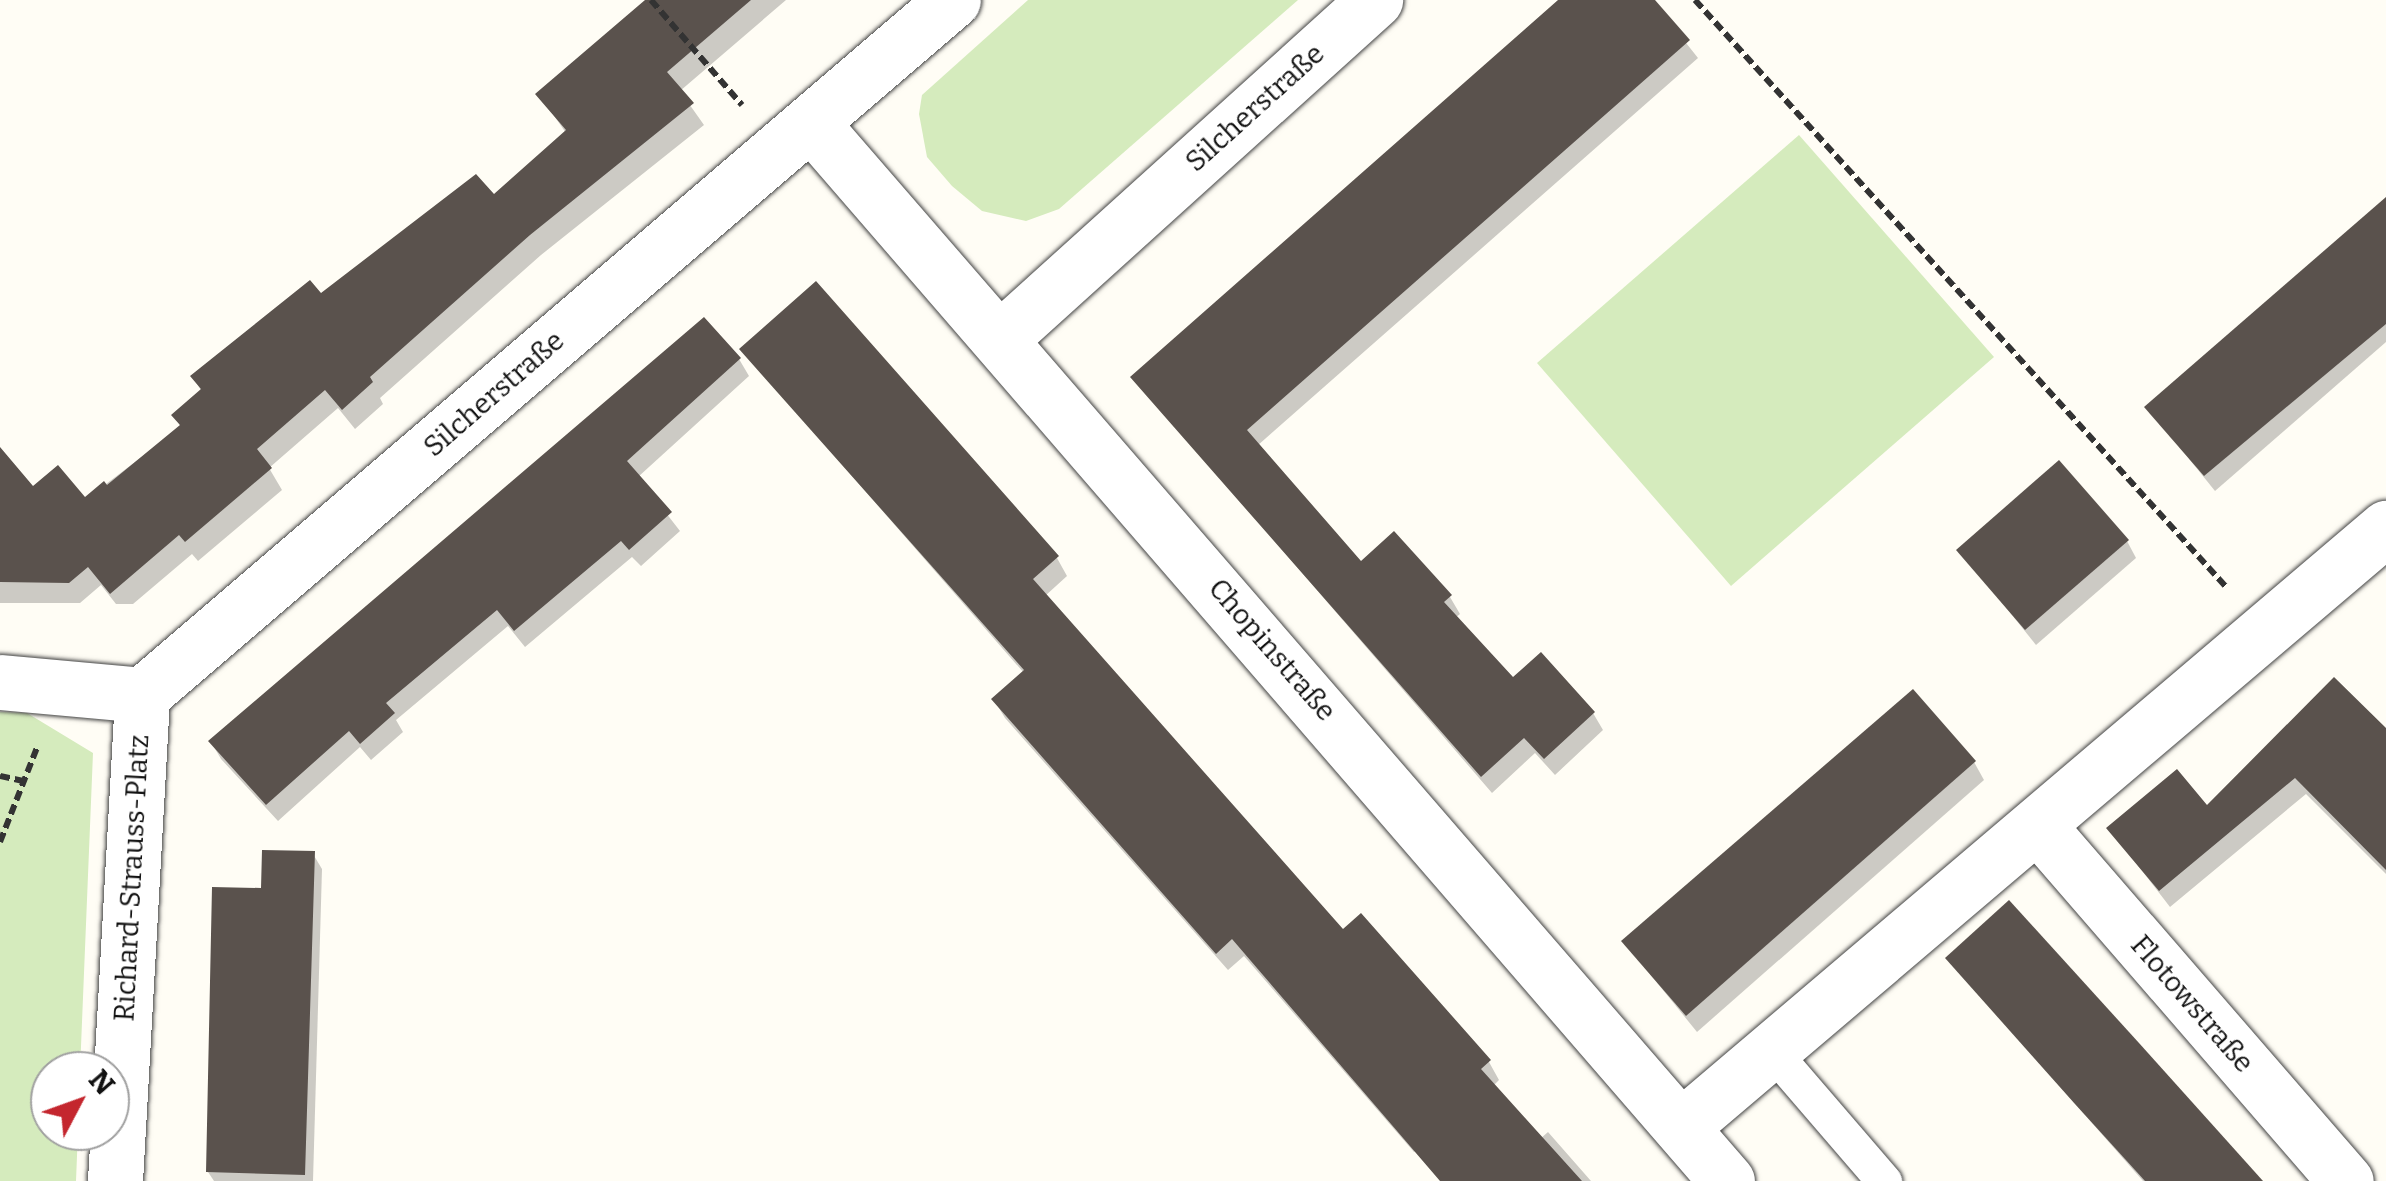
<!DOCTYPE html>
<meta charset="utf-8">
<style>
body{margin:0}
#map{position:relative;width:2386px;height:1181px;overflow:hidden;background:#fffdf5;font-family:Bitter,serif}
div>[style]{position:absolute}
.green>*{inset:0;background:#d5ebbd}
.shadow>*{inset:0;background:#0003}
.building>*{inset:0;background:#5a524d}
.path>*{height:6px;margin-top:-3px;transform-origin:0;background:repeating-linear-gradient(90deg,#333 0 10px,transparent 0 15px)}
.roads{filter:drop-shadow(0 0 2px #444) drop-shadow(0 0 2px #444)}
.lane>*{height:35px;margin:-17.5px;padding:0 17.5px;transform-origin:17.5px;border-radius:17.5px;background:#fff}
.street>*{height:55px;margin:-27.5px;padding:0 27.5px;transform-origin:27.5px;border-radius:27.5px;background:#fff}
span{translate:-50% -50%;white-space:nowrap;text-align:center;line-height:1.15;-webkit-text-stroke:10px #fff;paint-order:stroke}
.street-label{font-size:28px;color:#111}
.north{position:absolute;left:30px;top:1051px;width:100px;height:100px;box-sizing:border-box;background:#fff;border:2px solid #a0a0a0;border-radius:50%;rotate:49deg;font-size:28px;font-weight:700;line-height:40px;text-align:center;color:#111}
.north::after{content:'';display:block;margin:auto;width:35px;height:45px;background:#c4262e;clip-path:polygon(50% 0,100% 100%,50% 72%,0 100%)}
</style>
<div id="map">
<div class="green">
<i style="clip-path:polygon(1028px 0,1298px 0,1059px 209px,1026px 221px,982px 211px,952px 186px,927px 157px,919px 114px,922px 95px)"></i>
<i style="clip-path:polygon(1799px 135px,1994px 357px,1731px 586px,1537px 363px)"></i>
<i style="clip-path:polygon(0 712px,27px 713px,93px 753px,80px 1071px,50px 1071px,50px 1131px,78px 1131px,76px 1181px,0 1181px)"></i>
</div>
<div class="shadow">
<i style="clip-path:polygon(648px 0,786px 0,680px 91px,704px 125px,541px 255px,380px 398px,383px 404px,355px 429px,338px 408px,269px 468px,282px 490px,198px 561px,192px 554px,133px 604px,116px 604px,101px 585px,80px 603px,0 603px,0 486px,85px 500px,181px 427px,174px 416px,202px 392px,193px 377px,494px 198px,566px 133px,539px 94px)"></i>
<i style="clip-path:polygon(1562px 0,1652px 0,1698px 58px,1257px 446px,1361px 565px,1450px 597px,1460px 614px,1455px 618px,1513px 681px,1593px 713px,1603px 730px,1555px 775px,1535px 753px,1492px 793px,1133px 377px)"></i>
<i style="clip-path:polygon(2386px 200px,2386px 342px,2215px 491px,2148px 408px)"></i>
<i style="clip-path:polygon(742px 350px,1057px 558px,1067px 576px,1045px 596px,1343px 933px,1489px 1062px,1499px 1080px,1493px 1086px,1540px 1139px,1548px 1132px,1591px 1181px,1453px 1181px,1422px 1145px,1414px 1152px,1244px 956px,1228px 970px,1005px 718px,994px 700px,1024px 673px)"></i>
<i style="clip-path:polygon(739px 359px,749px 376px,638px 477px,680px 531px,641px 566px,632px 557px,525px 647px,508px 626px,396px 720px,403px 732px,371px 760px,360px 747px,278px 821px,221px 759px,211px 742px)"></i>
<i style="clip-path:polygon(2127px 541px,2136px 558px,2036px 645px,1960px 550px)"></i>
<i style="clip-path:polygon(2386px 732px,2386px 874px,2306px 794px,2170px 907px,2109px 828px,2207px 809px)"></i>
<i style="clip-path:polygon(1974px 762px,1984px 780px,1697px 1032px,1624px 942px)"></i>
<i style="clip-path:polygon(313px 854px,322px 869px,313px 1181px,214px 1181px,208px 1172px,263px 890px)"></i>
<i style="clip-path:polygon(1948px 959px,2259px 1181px,2143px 1181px)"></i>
</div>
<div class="building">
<i style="clip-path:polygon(645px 0,751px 0,667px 72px,694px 103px,530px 235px,370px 377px,373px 382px,342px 410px,325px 390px,257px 449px,272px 468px,185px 542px,179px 535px,110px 594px,88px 567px,69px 583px,0 582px,0 447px,33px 486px,58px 465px,85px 497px,104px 481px,107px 485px,180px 425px,171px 415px,201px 389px,190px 376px,310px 280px,321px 293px,476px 174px,494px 194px,566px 130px,535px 94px)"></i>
<i style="clip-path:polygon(1558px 0,1655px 0,1690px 40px,1247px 430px,1361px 561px,1394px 531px,1452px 595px,1444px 602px,1513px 677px,1541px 652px,1595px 712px,1544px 759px,1524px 738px,1481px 777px,1130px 377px)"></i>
<i style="clip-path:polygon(2386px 197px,2386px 324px,2204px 476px,2144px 407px)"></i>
<i style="clip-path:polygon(816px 281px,1059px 556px,1033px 579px,1343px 929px,1361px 913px,1491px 1060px,1481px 1069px,1582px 1181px,1440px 1181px,1232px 939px,1216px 954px,991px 699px,1024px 670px,739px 349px)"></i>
<i style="clip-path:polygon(704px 317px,741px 358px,627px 461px,672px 512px,629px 550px,621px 541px,514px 631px,497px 610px,386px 703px,395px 713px,360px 744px,349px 731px,266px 805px,208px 741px)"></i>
<i style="clip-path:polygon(2059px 460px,2129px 540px,2025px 630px,1956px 550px)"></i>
<i style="clip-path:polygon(2334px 677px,2386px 728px,2386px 870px,2295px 778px,2159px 891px,2106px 828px,2177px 769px,2207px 805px)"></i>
<i style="clip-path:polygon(1913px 689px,1976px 761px,1686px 1016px,1621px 941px)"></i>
<i style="clip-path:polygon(262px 850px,315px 851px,305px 1175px,206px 1172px,212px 887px,261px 888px)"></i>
<i style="clip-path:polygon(2009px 900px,2139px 1043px,2263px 1181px,2145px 1181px,2075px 1104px,1945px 958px)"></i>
</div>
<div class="path">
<i style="left:651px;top:0;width:139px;rotate:49.1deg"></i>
<i style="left:1695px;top:0;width:794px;rotate:47.86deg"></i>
<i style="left:0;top:776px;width:25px;rotate:12deg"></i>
<i style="left:0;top:842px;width:104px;rotate:-68.6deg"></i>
</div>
<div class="roads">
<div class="lane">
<i style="left:1772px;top:1051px;width:172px;rotate:49.3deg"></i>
</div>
<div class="street">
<i style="left:812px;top:124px;width:1398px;rotate:49.12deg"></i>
<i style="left:1002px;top:337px;width:503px;rotate:-42.1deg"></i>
<i style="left:0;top:682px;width:143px;rotate:5.2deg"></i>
<i style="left:142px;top:695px;width:1068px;rotate:-40.6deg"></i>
<i style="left:2038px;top:826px;width:470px;rotate:49.1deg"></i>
<i style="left:1682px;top:1126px;width:924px;rotate:-40.35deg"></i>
<i style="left:115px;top:1181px;width:487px;rotate:-86.8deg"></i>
</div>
</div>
<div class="street-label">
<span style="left:1255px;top:108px;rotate:-42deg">Silcherstraße</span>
<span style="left:494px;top:394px;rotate:-41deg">Silcherstraße</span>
<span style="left:1272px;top:650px;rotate:49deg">Chopinstraße</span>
<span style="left:132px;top:878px;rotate:-87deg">Richard-Strauss-Platz</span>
<span style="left:2192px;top:1004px;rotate:49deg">Flotowstraße</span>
</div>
<div class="north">N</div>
</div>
